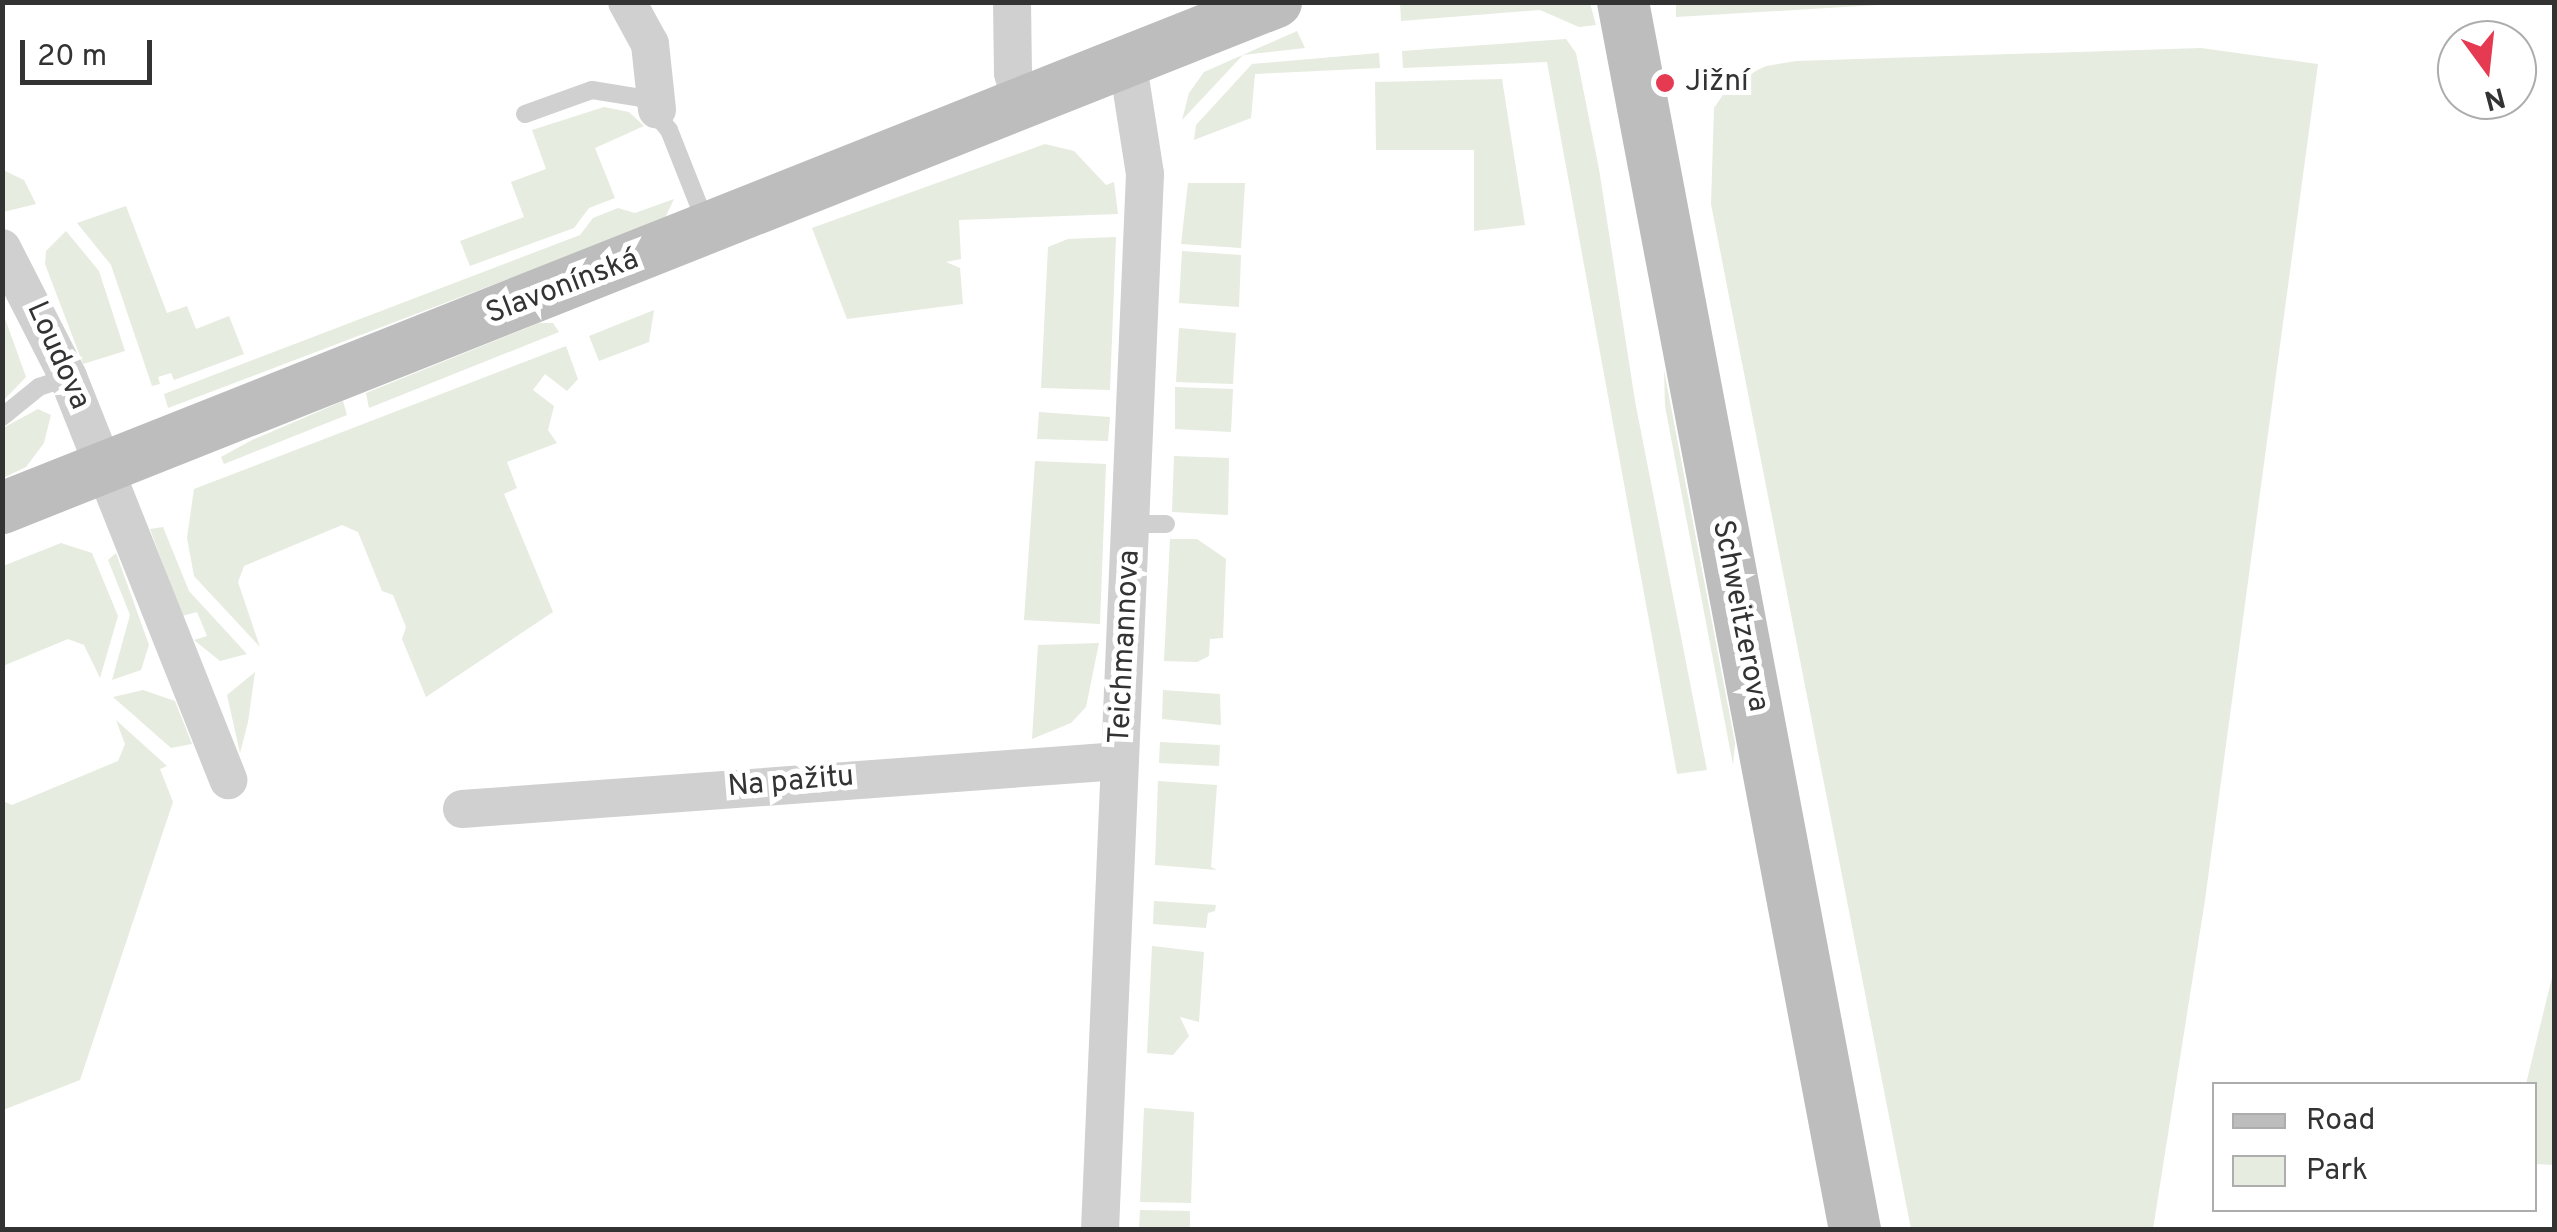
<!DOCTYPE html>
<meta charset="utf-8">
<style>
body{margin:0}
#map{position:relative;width:2557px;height:1232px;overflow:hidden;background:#fff;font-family:Overpass,sans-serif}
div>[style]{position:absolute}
.green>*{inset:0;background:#e6ecdf}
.lane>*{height:18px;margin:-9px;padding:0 9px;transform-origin:9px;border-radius:9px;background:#d0d0d0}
.street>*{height:38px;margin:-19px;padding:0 19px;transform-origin:19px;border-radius:19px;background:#d0d0d0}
.secondary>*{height:52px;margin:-26px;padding:0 26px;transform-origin:26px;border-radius:26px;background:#bdbdbd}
.dots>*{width:28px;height:28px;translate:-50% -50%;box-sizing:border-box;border:5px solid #fff;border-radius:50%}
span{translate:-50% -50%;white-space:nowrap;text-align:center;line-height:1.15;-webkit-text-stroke:10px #fff;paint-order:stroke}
.poi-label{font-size:30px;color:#333}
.left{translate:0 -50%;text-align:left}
.street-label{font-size:30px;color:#333}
.frame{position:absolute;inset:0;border:5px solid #333;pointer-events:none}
.legend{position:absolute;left:2212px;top:1082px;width:325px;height:130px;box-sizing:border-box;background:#fff;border:2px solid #adadad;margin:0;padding:12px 18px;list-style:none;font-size:30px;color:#333}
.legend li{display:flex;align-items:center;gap:20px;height:50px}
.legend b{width:50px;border:2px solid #adadad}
.north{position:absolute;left:2437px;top:20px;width:100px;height:100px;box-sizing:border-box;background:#fff;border:2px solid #adadad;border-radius:50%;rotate:165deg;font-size:28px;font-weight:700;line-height:40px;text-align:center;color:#333}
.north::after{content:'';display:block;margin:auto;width:35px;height:45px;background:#e53a52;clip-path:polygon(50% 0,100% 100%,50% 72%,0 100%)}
.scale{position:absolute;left:20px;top:40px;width:132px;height:45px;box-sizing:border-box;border:5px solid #333;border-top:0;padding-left:12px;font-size:30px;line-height:35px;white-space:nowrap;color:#333;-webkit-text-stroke:8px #fff;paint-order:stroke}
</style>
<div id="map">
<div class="green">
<i style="clip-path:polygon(1400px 3px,1590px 3px,1596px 25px,1579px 27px,1540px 10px,1401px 21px)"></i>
<i style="clip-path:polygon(1676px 3px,1676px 2px,1911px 3px,1676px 17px)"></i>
<i style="clip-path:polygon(1297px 31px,1305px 48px,1243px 55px,1182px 120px,1189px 93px,1204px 72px)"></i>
<i style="clip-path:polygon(1566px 39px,1576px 53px,1599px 169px,1635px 401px,1707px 770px,1677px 774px,1547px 62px,1403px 68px,1402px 51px)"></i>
<i style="clip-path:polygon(2201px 48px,2318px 64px,2205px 900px,2153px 1229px,1911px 1229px,1711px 204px,1714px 108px,1731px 83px,1766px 66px,1796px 61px)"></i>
<i style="clip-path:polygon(1379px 53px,1380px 68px,1255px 74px,1251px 118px,1194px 140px,1196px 125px,1252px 64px)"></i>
<i style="clip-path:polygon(1502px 79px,1525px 225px,1474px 231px,1474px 150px,1376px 150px,1375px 82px)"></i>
<i style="clip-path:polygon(604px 107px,629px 112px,644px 126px,595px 148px,615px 198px,589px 208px,574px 228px,470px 266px,460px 241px,524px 217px,511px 182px,546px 169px,532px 130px)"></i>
<i style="clip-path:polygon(1045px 144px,1074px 151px,1106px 185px,1114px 182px,1118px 214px,959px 220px,961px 259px,946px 262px,960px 268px,963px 304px,847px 319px,812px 228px)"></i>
<i style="clip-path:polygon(3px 170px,24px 180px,36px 204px,3px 212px)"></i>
<i style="clip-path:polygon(1188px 183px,1245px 183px,1241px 248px,1181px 244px)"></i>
<i style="clip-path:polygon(674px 199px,664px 220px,168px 408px,164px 394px,580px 235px,593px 218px,618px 208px,635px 213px)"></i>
<i style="clip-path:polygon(126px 206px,167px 313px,187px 306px,196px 329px,229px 316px,244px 354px,174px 380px,171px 373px,158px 377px,160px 384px,152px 386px,111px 265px,77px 223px)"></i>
<i style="clip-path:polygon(66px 231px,99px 271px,125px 351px,83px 364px,45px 264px,46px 251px)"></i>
<i style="clip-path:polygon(1116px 237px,1110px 390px,1041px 388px,1048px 247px,1068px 239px)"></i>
<i style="clip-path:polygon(1182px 251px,1241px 255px,1239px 307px,1179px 303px)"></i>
<i style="clip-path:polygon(654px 310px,649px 342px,599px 361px,589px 336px)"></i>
<i style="clip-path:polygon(3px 313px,26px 377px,3px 401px,2px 401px)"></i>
<i style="clip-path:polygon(539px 323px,553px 323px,559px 332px,369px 408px,366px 393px)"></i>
<i style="clip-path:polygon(1179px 328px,1236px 333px,1233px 384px,1176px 382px)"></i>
<i style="clip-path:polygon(566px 346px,578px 379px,567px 391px,545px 374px,533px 390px,554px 406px,548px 430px,557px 443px,507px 462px,517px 488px,504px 494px,553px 612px,426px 697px,402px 639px,406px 627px,393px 595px,382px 591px,358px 532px,342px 525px,244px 566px,238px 582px,260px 647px,194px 576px,187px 538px,194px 489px)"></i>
<i style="clip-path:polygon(1664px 370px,1735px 743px,1733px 765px,1665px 406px)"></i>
<i style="clip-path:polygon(1175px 387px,1233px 389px,1231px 432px,1175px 429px)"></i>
<i style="clip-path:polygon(343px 401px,347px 415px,224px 464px,221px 457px,252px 440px)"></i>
<i style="clip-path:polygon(38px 409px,51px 415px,44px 443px,26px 467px,3px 478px,3px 428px)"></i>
<i style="clip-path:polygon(1039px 412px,1110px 417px,1108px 441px,1037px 439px)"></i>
<i style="clip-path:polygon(1174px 456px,1229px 458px,1228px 515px,1172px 512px)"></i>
<i style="clip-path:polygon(1035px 461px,1106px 464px,1100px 624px,1024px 620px)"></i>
<i style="clip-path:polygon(163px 527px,189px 591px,247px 654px,220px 661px,194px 640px,207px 636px,197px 612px,182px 616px,150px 529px)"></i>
<i style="clip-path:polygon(1170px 539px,1197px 539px,1226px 559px,1223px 638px,1210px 639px,1209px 656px,1197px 662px,1164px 661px)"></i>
<i style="clip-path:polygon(61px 543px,92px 553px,118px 616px,100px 678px,84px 645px,68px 639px,3px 666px,3px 566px)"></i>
<i style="clip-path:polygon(116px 553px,149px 645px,141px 670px,112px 680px,130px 615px,108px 560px)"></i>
<i style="clip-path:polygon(1099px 643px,1086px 707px,1071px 723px,1032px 739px,1038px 645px)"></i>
<i style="clip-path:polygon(255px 672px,248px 722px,240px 753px,227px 695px)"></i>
<i style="clip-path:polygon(143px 690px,175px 701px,192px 744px,171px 748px,113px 697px)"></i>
<i style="clip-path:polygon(1163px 690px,1220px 694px,1221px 725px,1162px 719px)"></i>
<i style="clip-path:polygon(116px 720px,167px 766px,160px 769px,173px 802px,80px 1080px,3px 1110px,3px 801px,12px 805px,118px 761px,125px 744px)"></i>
<i style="clip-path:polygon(1160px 742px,1220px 745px,1219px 766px,1159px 763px)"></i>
<i style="clip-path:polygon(1158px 781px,1217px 785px,1211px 867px,1217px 870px,1155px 865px)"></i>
<i style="clip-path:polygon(1154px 901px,1216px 905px,1215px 911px,1208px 913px,1206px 928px,1153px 924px)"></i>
<i style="clip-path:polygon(1152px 946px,1204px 952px,1199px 1022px,1180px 1017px,1189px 1036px,1173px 1055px,1147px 1053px)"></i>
<i style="clip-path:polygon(2554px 969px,2554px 1165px,2535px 1164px,2534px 1084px,2526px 1084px)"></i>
<i style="clip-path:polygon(1144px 1108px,1194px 1112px,1191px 1203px,1140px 1202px)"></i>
<i style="clip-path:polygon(1140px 1210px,1190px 1211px,1190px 1229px,1139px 1229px)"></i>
</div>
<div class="lane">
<i style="left:525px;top:114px;width:71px;rotate:-19.7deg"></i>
<i style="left:592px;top:90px;width:51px;rotate:9.1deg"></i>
<i style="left:642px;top:98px;width:42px;rotate:49.8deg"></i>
<i style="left:669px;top:130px;width:103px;rotate:68.4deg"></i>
<i style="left:2px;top:417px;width:48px;rotate:-39deg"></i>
<i style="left:39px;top:387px;width:31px;rotate:-19deg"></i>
<i style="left:1133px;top:524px;width:33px"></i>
</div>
<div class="street">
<i style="left:627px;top:2px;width:48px;rotate:61.3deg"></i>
<i style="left:650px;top:44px;width:66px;rotate:83.9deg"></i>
<i style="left:1012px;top:2px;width:71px;rotate:89.2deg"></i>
<i style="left:1013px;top:73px;width:35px;rotate:75deg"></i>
<i style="left:2px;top:248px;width:145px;rotate:62.9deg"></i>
<i style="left:68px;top:377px;width:434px;rotate:68.3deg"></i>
<i style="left:462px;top:809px;width:659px;rotate:-4.18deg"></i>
<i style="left:1100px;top:1230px;width:1057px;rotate:-87.56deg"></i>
<i style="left:1145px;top:174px;width:109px;rotate:-98.9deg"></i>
</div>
<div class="secondary">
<i style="left:1623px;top:2px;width:1250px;rotate:79.3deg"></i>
<i style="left:2px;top:508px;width:1371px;rotate:-21.66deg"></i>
</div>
<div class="dots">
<i style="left:1665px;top:83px;background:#e53a52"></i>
</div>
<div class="poi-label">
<span class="left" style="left:1685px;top:83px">Jižní</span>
</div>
<div class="street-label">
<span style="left:563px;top:288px;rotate:-21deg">Slavonínská</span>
<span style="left:57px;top:356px;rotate:66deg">Loudova</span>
<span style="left:1739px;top:616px;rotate:79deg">Schweitzerova</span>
<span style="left:1126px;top:647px;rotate:-87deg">Teichmannova</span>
<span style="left:791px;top:783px;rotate:-5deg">Na pažitu</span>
</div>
<div class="frame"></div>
<ul class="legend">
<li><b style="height:12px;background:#bdbdbd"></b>Road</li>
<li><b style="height:28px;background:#e6ecdf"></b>Park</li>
</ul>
<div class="north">N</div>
<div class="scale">20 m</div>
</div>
